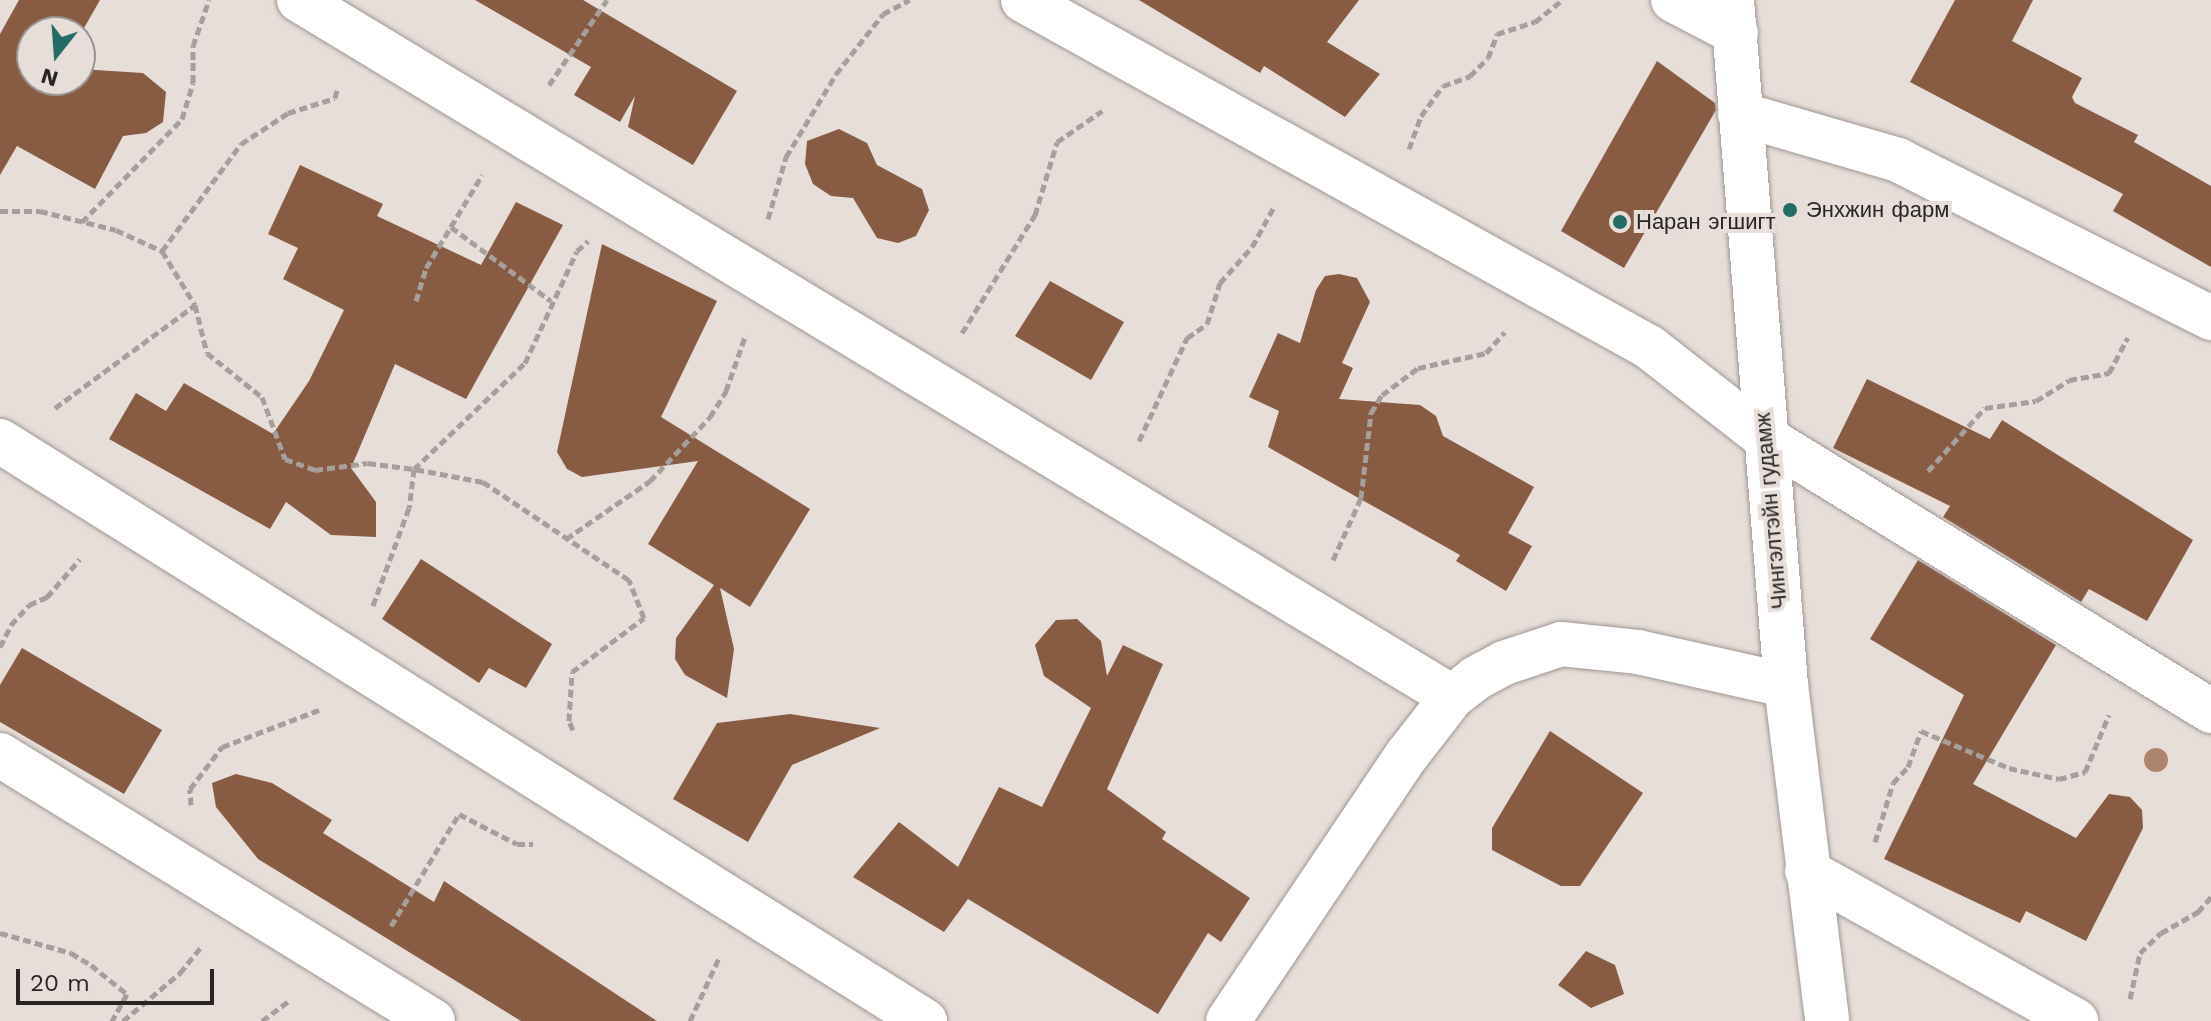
<!DOCTYPE html>
<meta charset="utf-8">
<style>
body{margin:0}
#map{position:relative;width:2211px;height:1021px;overflow:hidden;background:#e7ded9;font-family:"Work Sans",sans-serif}
div>[style]{position:absolute}
.building>*{inset:0;background:#885b43}
.path>*{height:5px;margin-top:-2.5px;transform-origin:0;background:repeating-linear-gradient(90deg,#a69f9b 0 8px,transparent 0 12px)}
.roads{filter:drop-shadow(0 0 2px #a09793) drop-shadow(0 0 2px #a09793)}
.minor>*{height:44px;margin:-22px;padding:0 22px;transform-origin:22px;border-radius:22px;background:#fff}
.secondary>*{height:44px;margin:-22px;padding:0 22px;transform-origin:22px;border-radius:22px;background:#fff}
.trees>*{width:24px;height:24px;margin:-12px;border-radius:50%;background:#ac856e}
.dots>*{width:22px;height:22px;translate:-50% -50%;box-sizing:border-box;border:4px solid #e7ded9;border-radius:50%}
span{translate:-50% -50%;white-space:nowrap;text-align:center;line-height:1.15;-webkit-text-stroke:8px #e7ded9;paint-order:stroke}
.poi-label{font-size:22px;color:#282523}
.left{translate:0 -50%;text-align:left}
.street-label{font-size:22px;color:#282523}
.north{position:absolute;left:16px;top:16px;width:80px;height:80px;box-sizing:border-box;background:#e7ded9;border:2px solid #9b9490;border-radius:50%;rotate:197deg;font-size:22px;font-weight:700;line-height:32px;text-align:center;color:#282523}
.north::after{content:'';display:block;margin:auto;width:28px;height:36px;background:#246d65;clip-path:polygon(50% 0,100% 100%,50% 72%,0 100%)}
.scale{position:absolute;left:16px;top:969px;width:198px;height:36px;box-sizing:border-box;border:4px solid #282523;border-top:0;padding-left:10px;font-size:24px;line-height:28px;white-space:nowrap;color:#282523;-webkit-text-stroke:6px #e7ded9;paint-order:stroke}
</style>
<div id="map">
<div class="building">
<i style="clip-path:polygon(19px 0,100px 0,80px 35px,32px 32px,32px 80px,80px 80px,80px 69px,143px 73px,166px 92px,163px 122px,146px 133px,123px 136px,95px 189px,17px 146px,24px 134px,0 175px,0 34px)"></i>
<i style="clip-path:polygon(475px 0,583px 0,737px 91px,693px 165px,628px 127px,635px 96px,620px 122px,574px 95px,591px 67px)"></i>
<i style="clip-path:polygon(1139px 0,1359px 0,1327px 42px,1380px 74px,1345px 117px,1264px 66px,1260px 73px)"></i>
<i style="clip-path:polygon(1955px 0,2033px 0,2012px 41px,2082px 78px,2072px 97px,2075px 103px,2138px 135px,2134px 142px,2211px 186px,2211px 267px,2113px 211px,2123px 194px,1910px 82px)"></i>
<i style="clip-path:polygon(1657px 61px,1715px 103px,1716px 110px,1624px 268px,1561px 231px)"></i>
<i style="clip-path:polygon(839px 129px,867px 143px,877px 165px,922px 189px,929px 210px,916px 236px,898px 243px,877px 238px,853px 198px,831px 196px,813px 184px,805px 164px,807px 141px)"></i>
<i style="clip-path:polygon(300px 165px,383px 204px,377px 216px,481px 265px,516px 202px,563px 225px,466px 399px,395px 364px,351px 468px,376px 502px,376px 537px,331px 535px,286px 502px,270px 529px,109px 439px,136px 393px,166px 411px,184px 383px,273px 434px,309px 381px,344px 310px,283px 279px,298px 248px,268px 234px)"></i>
<i style="clip-path:polygon(602px 244px,717px 301px,661px 417px,810px 509px,750px 607px,720px 588px,734px 649px,727px 698px,685px 675px,675px 659px,676px 638px,714px 585px,648px 544px,698px 461px,582px 477px,567px 469px,557px 452px)"></i>
<i style="clip-path:polygon(1339px 274px,1357px 278px,1370px 302px,1342px 363px,1353px 368px,1339px 399px,1420px 405px,1436px 416px,1443px 436px,1534px 487px,1508px 533px,1532px 546px,1506px 591px,1456px 561px,1460px 555px,1268px 447px,1279px 411px,1249px 397px,1278px 333px,1300px 343px,1316px 290px,1325px 276px)"></i>
<i style="clip-path:polygon(1050px 281px,1124px 322px,1091px 380px,1015px 336px)"></i>
<i style="clip-path:polygon(1867px 379px,1990px 439px,2002px 420px,2193px 540px,2147px 621px,2089px 589px,2081px 602px,1943px 517px,1950px 506px,1833px 448px)"></i>
<i style="clip-path:polygon(421px 559px,552px 644px,526px 688px,489px 668px,479px 683px,382px 619px)"></i>
<i style="clip-path:polygon(1918px 560px,2056px 645px,1973px 784px,2076px 838px,2109px 794px,2130px 797px,2142px 810px,2143px 828px,2086px 941px,2026px 911px,2020px 923px,1884px 859px,1964px 695px,1870px 639px)"></i>
<i style="clip-path:polygon(1077px 619px,1101px 641px,1107px 676px,1123px 645px,1163px 664px,1107px 789px,1166px 832px,1162px 839px,1250px 898px,1221px 942px,1208px 933px,1158px 1014px,968px 899px,944px 932px,853px 877px,899px 822px,958px 867px,999px 787px,1042px 807px,1091px 708px,1044px 676px,1035px 645px,1056px 620px)"></i>
<i style="clip-path:polygon(22px 648px,162px 730px,124px 794px,0 722px,0 685px)"></i>
<i style="clip-path:polygon(790px 714px,880px 728px,792px 765px,748px 842px,673px 799px,717px 723px)"></i>
<i style="clip-path:polygon(1550px 731px,1643px 793px,1580px 886px,1561px 886px,1492px 850px,1492px 828px)"></i>
<i style="clip-path:polygon(236px 774px,272px 783px,332px 820px,323px 833px,434px 902px,444px 881px,657px 1021px,521px 1021px,258px 859px,216px 807px,212px 783px)"></i>
<i style="clip-path:polygon(1586px 951px,1615px 965px,1624px 994px,1591px 1008px,1558px 985px)"></i>
</div>
<div class="path">
<i style="left:549px;top:85px;width:103px;rotate:-55.7deg"></i>
<i style="left:1409px;top:149px;width:35px;rotate:-70deg"></i>
<i style="left:1421px;top:116px;width:37px;rotate:-54deg"></i>
<i style="left:1443px;top:86px;width:29px;rotate:-20deg"></i>
<i style="left:1470px;top:76px;width:25px;rotate:-45deg"></i>
<i style="left:1488px;top:58px;width:26px;rotate:-69deg"></i>
<i style="left:1497px;top:34px;width:40px;rotate:-18deg"></i>
<i style="left:1535px;top:22px;width:35px;rotate:-39deg"></i>
<i style="left:0;top:211px;width:40px"></i>
<i style="left:40px;top:211px;width:78px;rotate:14deg"></i>
<i style="left:116px;top:230px;width:51px;rotate:24.5deg"></i>
<i style="left:162px;top:251px;width:63px;rotate:58.6deg"></i>
<i style="left:195px;top:305px;width:49px;rotate:76deg"></i>
<i style="left:207px;top:353px;width:70px;rotate:38.7deg"></i>
<i style="left:262px;top:397px;width:66px;rotate:69.6deg"></i>
<i style="left:285px;top:459px;width:32px;rotate:20deg"></i>
<i style="left:315px;top:470px;width:53px;rotate:-7.5deg"></i>
<i style="left:368px;top:463px;width:46px;rotate:7.4deg"></i>
<i style="left:414px;top:469px;width:39px;rotate:97deg"></i>
<i style="left:409px;top:508px;width:107px;rotate:110.3deg"></i>
<i style="left:768px;top:219px;width:65px;rotate:-73.8deg"></i>
<i style="left:786px;top:157px;width:97px;rotate:-58.9deg"></i>
<i style="left:836px;top:74px;width:76px;rotate:-51.9deg"></i>
<i style="left:883px;top:14px;width:30px;rotate:-28deg"></i>
<i style="left:82px;top:222px;width:144px;rotate:-45.8deg"></i>
<i style="left:182px;top:119px;width:38px;rotate:-73deg"></i>
<i style="left:193px;top:83px;width:37px;rotate:-90deg"></i>
<i style="left:193px;top:46px;width:49px;rotate:-70.8deg"></i>
<i style="left:451px;top:227px;width:124px;rotate:36.5deg"></i>
<i style="left:162px;top:251px;width:133px;rotate:-53.6deg"></i>
<i style="left:241px;top:144px;width:56px;rotate:-33.4deg"></i>
<i style="left:288px;top:113px;width:49px;rotate:-17.7deg"></i>
<i style="left:335px;top:98px;width:8px;rotate:-76deg"></i>
<i style="left:416px;top:301px;width:34px;rotate:-73deg"></i>
<i style="left:426px;top:268px;width:109px;rotate:-58.9deg"></i>
<i style="left:962px;top:333px;width:139px;rotate:-58.3deg"></i>
<i style="left:1035px;top:215px;width:76px;rotate:-73.2deg"></i>
<i style="left:1057px;top:142px;width:55px;rotate:-34.6deg"></i>
<i style="left:55px;top:408px;width:174px;rotate:-36.3deg"></i>
<i style="left:1139px;top:441px;width:114px;rotate:-65deg"></i>
<i style="left:1187px;top:338px;width:24px;rotate:-35deg"></i>
<i style="left:1207px;top:324px;width:43px;rotate:-72.4deg"></i>
<i style="left:1220px;top:283px;width:48px;rotate:-48.4deg"></i>
<i style="left:1252px;top:247px;width:48px;rotate:-61.3deg"></i>
<i style="left:1928px;top:471px;width:85px;rotate:-47.9deg"></i>
<i style="left:1985px;top:408px;width:51px;rotate:-7.8deg"></i>
<i style="left:2036px;top:401px;width:39px;rotate:-32deg"></i>
<i style="left:2069px;top:380px;width:41px;rotate:-9.9deg"></i>
<i style="left:2109px;top:373px;width:40px;rotate:-62deg"></i>
<i style="left:566px;top:539px;width:102px;rotate:-34.6deg"></i>
<i style="left:650px;top:481px;width:88px;rotate:-46.8deg"></i>
<i style="left:710px;top:417px;width:31px;rotate:-58deg"></i>
<i style="left:726px;top:391px;width:60px;rotate:-70.7deg"></i>
<i style="left:1333px;top:560px;width:68px;rotate:-65.7deg"></i>
<i style="left:1361px;top:498px;width:86px;rotate:-83.3deg"></i>
<i style="left:1371px;top:413px;width:21px;rotate:-59deg"></i>
<i style="left:1382px;top:395px;width:45px;rotate:-36.9deg"></i>
<i style="left:1418px;top:368px;width:70px;rotate:-12.4deg"></i>
<i style="left:1486px;top:353px;width:28px;rotate:-48deg"></i>
<i style="left:0;top:647px;width:25px;rotate:-63deg"></i>
<i style="left:11px;top:625px;width:27px;rotate:-48deg"></i>
<i style="left:29px;top:605px;width:20px;rotate:-24deg"></i>
<i style="left:47px;top:597px;width:50px;rotate:-49deg"></i>
<i style="left:573px;top:730px;width:10px;rotate:-114deg"></i>
<i style="left:569px;top:721px;width:49px;rotate:-86.5deg"></i>
<i style="left:572px;top:672px;width:90px;rotate:-36.9deg"></i>
<i style="left:644px;top:618px;width:41px;rotate:-111.5deg"></i>
<i style="left:629px;top:580px;width:176px;rotate:-146.1deg"></i>
<i style="left:483px;top:482px;width:70px;rotate:-169.3deg"></i>
<i style="left:414px;top:469px;width:153px;rotate:-43.7deg"></i>
<i style="left:525px;top:363px;width:123px;rotate:-65.1deg"></i>
<i style="left:577px;top:251px;width:15px;rotate:-42deg"></i>
<i style="left:191px;top:805px;width:16px;rotate:-94deg"></i>
<i style="left:190px;top:789px;width:53px;rotate:-52.7deg"></i>
<i style="left:222px;top:747px;width:104px;rotate:-20.9deg"></i>
<i style="left:1875px;top:842px;width:62px;rotate:-73deg"></i>
<i style="left:1893px;top:783px;width:22px;rotate:-47deg"></i>
<i style="left:1908px;top:767px;width:38px;rotate:-70deg"></i>
<i style="left:1921px;top:731px;width:95px;rotate:22.8deg"></i>
<i style="left:2009px;top:768px;width:51px;rotate:12.4deg"></i>
<i style="left:2059px;top:779px;width:27px;rotate:-15deg"></i>
<i style="left:2085px;top:772px;width:62px;rotate:-67.2deg"></i>
<i style="left:391px;top:926px;width:131px;rotate:-58.7deg"></i>
<i style="left:459px;top:814px;width:65px;rotate:27.3deg"></i>
<i style="left:517px;top:844px;width:16px"></i>
<i style="left:0;top:933px;width:74px;rotate:15.7deg"></i>
<i style="left:71px;top:953px;width:23px;rotate:31deg"></i>
<i style="left:91px;top:965px;width:46px;rotate:38.9deg"></i>
<i style="left:127px;top:994px;width:31px;rotate:119deg"></i>
<i style="left:2130px;top:999px;width:47px;rotate:-77.7deg"></i>
<i style="left:2140px;top:953px;width:29px;rotate:-44deg"></i>
<i style="left:2161px;top:933px;width:43px;rotate:-29.6deg"></i>
<i style="left:2198px;top:912px;width:20px;rotate:-49deg"></i>
<i style="left:123px;top:1021px;width:75px;rotate:-40.1deg"></i>
<i style="left:180px;top:973px;width:36px;rotate:-51deg"></i>
<i style="left:262px;top:1021px;width:35px;rotate:-37deg"></i>
<i style="left:690px;top:1021px;width:69px;rotate:-65.3deg"></i>
</div>
<div class="roads">
<div class="minor">
<i style="left:299px;top:0;width:1347px;rotate:31.15deg"></i>
<i style="left:1023px;top:0;width:716px;rotate:29deg"></i>
<i style="left:1649px;top:347px;width:145px;rotate:38deg"></i>
<i style="left:1763px;top:436px;width:526px;rotate:31.54deg"></i>
<i style="left:1673px;top:0;width:71px;rotate:27.6deg"></i>
<i style="left:1740px;top:114px;width:165px;rotate:16.2deg"></i>
<i style="left:1898px;top:160px;width:351px;rotate:26.8deg"></i>
<i style="left:0;top:441px;width:1092px;rotate:32.09deg"></i>
<i style="left:0;top:755px;width:508px;rotate:31.56deg"></i>
<i style="left:1807px;top:871px;width:308px;rotate:29.1deg"></i>
<i style="left:1228px;top:1021px;width:321px;rotate:-56.1deg"></i>
<i style="left:1407px;top:755px;width:73px;rotate:-52.2deg"></i>
<i style="left:1452px;top:697px;width:31px;rotate:-38deg"></i>
<i style="left:1476px;top:678px;width:32px;rotate:-28deg"></i>
<i style="left:1504px;top:663px;width:60px;rotate:-18.4deg"></i>
<i style="left:1561px;top:644px;width:77px;rotate:5.9deg"></i>
<i style="left:1638px;top:652px;width:152px;rotate:12.6deg"></i>
</div>
<div class="secondary">
<i style="left:1732px;top:0;width:687px;rotate:85.49deg"></i>
<i style="left:1786px;top:685px;width:338px;rotate:83deg"></i>
</div>
</div>
<div class="trees">
<i style="left:2156px;top:760px"></i>
</div>
<div class="dots">
<i style="left:1790px;top:210px;background:#246d65"></i>
<i style="left:1620px;top:222px;background:#246d65"></i>
</div>
<div class="poi-label">
<span class="left" style="left:1806px;top:210px">Энхжин фарм</span>
<span class="left" style="left:1636px;top:222px">Наран эгшигт</span>
</div>
<div class="street-label">
<span style="left:1771px;top:511px;rotate:-95deg">Чингэлтэйн гудамж</span>
</div>
<div class="north">N</div>
<div class="scale">20 m</div>
</div>
